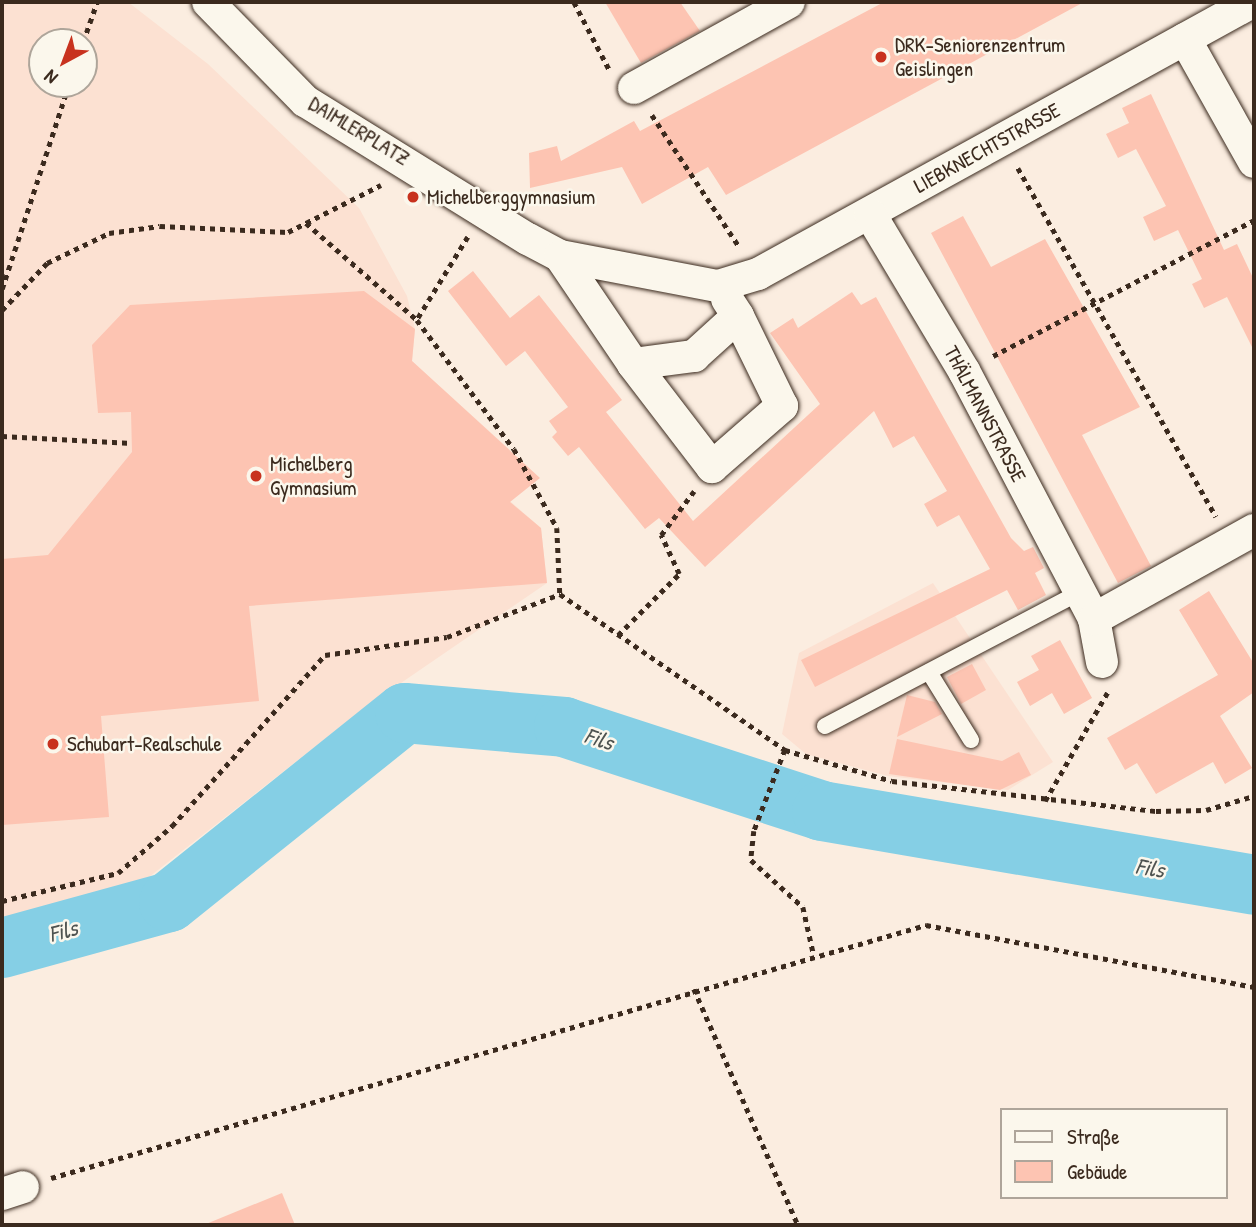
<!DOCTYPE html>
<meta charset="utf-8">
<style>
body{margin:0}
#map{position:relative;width:1256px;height:1227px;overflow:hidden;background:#fbede0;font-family:"Patrick Hand",sans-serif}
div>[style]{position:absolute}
.built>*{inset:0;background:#fce1d2}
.river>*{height:60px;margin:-30px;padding:0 30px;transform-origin:30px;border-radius:30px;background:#85cfe5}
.building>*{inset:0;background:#fdc4b2}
.path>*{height:4.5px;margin-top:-2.25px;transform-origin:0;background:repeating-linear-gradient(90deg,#3b2a1e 0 5px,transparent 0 10px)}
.roads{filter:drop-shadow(0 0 2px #3b2a1e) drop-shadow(0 0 2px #3b2a1e)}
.lane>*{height:16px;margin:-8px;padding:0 8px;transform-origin:8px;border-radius:8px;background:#fbf7ec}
.street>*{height:32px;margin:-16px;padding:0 16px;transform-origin:16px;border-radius:16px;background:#fbf7ec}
.dots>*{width:19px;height:19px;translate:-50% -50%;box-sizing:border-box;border:4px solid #fbf7ec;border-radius:50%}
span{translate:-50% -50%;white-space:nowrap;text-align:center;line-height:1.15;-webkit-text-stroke:5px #fbf7ec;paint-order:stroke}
.poi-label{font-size:21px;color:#3b2a1e}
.left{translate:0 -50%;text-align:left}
.street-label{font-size:21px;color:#3b2a1e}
.water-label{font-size:23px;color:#4e5350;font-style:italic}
.frame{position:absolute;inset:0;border:4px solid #3b2a1e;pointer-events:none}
.legend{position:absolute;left:1000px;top:1108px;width:228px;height:91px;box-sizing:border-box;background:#fbf7ec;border:2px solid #aea59a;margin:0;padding:9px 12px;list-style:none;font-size:21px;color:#3b2a1e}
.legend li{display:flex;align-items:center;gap:14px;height:35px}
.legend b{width:35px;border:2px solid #aea59a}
.north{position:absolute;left:28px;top:28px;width:70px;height:70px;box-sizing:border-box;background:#fbf7ec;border:2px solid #aea59a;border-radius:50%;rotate:221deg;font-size:19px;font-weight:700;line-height:28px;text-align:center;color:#3b2a1e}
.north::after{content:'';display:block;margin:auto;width:24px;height:32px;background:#c8321e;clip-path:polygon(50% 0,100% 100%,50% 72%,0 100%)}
</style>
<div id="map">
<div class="built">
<i style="clip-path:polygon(evenodd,2px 2px,128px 2px,208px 64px,359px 208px,407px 296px,415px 329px,412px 361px,510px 450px,510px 501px,541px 528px,547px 583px,363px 709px,107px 910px,2px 951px,2px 2px,42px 42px,84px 42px,84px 84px,42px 84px,42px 42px)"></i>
<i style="clip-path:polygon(933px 583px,1053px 762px,1008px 790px,888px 776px,806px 754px,782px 734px,799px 653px)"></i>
</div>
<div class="river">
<i style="left:2px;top:948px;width:173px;rotate:-15.4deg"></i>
<i style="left:169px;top:902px;width:302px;rotate:-38.7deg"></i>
<i style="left:405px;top:713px;width:160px;rotate:5deg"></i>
<i style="left:564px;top:727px;width:271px;rotate:18deg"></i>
<i style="left:822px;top:811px;width:438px;rotate:9.7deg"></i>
</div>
<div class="building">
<i style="clip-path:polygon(605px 2px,680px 2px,700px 31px,641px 63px)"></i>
<i style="clip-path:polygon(884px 2px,1084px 2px,726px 195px,708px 167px,642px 204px,622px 167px,530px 188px,529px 153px,557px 146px,561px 161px,634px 121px,640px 131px)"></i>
<i style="clip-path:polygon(1151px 94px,1224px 250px,1237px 244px,1254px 280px,1254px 351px,1227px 297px,1204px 308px,1192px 284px,1202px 279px,1178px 230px,1154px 241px,1143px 217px,1166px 206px,1136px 149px,1118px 158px,1106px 134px,1129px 123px,1122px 108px)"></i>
<i style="clip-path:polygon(963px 216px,991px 267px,1045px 239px,1140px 407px,1082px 435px,1151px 566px,1118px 583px,931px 233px)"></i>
<i style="clip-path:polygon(473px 271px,510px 318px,539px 295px,622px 400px,606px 412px,693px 521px,820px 404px,770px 333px,793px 318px,798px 328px,852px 292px,861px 305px,876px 297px,1011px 538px,1024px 551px,1033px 547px,1044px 568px,1035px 573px,1046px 595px,1018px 610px,1007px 590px,815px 687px,801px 660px,990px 569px,959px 515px,937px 527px,924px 504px,947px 491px,914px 436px,893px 448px,874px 411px,705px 567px,659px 518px,645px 529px,579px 447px,568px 456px,552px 437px,557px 432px,549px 421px,568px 407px,525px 351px,506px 366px,448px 291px)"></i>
<i style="clip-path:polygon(364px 291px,415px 329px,412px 361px,540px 478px,510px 502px,541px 528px,547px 583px,249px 606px,259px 701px,101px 716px,109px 817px,2px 825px,2px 559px,48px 555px,132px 452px,131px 412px,98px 413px,92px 345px,130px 305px)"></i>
<i style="clip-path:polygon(1209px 591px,1254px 664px,1254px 692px,1220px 716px,1252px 768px,1225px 784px,1213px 762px,1156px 794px,1137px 763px,1125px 770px,1107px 738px,1218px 675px,1179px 610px)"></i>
<i style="clip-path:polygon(1060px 640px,1092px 698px,1064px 714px,1052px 693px,1030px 706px,1017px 682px,1039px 670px,1031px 656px)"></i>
<i style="clip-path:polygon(972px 664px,986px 690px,961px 704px,947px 677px)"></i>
<i style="clip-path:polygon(907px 695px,935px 702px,942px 714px,897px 737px)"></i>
<i style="clip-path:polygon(897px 739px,1002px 761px,1019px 752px,1031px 775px,1000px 790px,889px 774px)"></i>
<i style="clip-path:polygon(282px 1193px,295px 1225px,206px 1225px,206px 1224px)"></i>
</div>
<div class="path">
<i style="left:574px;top:2px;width:76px;rotate:62.4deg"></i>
<i style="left:83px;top:42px;width:42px;rotate:-70.7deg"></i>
<i style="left:652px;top:115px;width:159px;rotate:56.5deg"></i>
<i style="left:1018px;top:168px;width:401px;rotate:60.4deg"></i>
<i style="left:306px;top:223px;width:147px;rotate:41.1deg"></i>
<i style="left:468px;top:237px;width:97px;rotate:121.6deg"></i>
<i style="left:417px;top:320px;width:161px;rotate:53.1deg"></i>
<i style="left:514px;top:449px;width:90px;rotate:61.4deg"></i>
<i style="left:557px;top:528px;width:66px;rotate:87.4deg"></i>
<i style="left:2px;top:289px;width:216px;rotate:-71.9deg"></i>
<i style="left:2px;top:310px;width:65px;rotate:-46.2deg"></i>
<i style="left:47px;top:263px;width:69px;rotate:-25.8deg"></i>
<i style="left:109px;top:233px;width:51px;rotate:-7.8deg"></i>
<i style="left:160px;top:226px;width:128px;rotate:2.7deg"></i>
<i style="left:288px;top:232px;width:104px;rotate:-26.8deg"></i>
<i style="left:993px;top:356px;width:294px;rotate:-27.5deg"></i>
<i style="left:2px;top:436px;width:130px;rotate:3.1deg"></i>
<i style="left:618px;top:635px;width:86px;rotate:-45deg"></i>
<i style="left:679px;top:574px;width:43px;rotate:-114.8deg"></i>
<i style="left:661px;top:535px;width:55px;rotate:-53.1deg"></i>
<i style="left:785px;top:750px;width:87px;rotate:110.9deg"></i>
<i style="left:754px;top:831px;width:29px;rotate:96deg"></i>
<i style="left:751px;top:860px;width:70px;rotate:42.1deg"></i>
<i style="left:803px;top:907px;width:50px;rotate:77.3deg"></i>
<i style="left:1045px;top:801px;width:125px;rotate:-60.1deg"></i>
<i style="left:2px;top:901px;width:119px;rotate:-13.6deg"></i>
<i style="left:118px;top:873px;width:72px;rotate:-41deg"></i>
<i style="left:172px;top:826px;width:229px;rotate:-48.2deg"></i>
<i style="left:325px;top:655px;width:123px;rotate:-8.4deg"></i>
<i style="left:447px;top:637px;width:121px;rotate:-20.8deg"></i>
<i style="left:560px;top:594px;width:274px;rotate:34.7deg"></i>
<i style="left:785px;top:750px;width:111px;rotate:16.2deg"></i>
<i style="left:892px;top:781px;width:266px;rotate:6.5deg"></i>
<i style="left:1156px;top:811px;width:50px;rotate:-1.1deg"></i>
<i style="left:1206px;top:810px;width:50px;rotate:-16.3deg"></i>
<i style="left:694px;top:989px;width:258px;rotate:66.2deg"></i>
<i style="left:51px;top:1178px;width:911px;rotate:-16.13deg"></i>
<i style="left:926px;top:925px;width:334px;rotate:10.7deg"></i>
</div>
<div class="roads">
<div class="lane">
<i style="left:929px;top:672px;width:80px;rotate:58.3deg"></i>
<i style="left:825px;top:726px;width:288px;rotate:-27.7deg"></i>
</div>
<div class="street">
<i style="left:208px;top:2px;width:139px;rotate:45.6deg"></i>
<i style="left:305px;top:101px;width:262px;rotate:31.8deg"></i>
<i style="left:528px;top:239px;width:36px;rotate:28deg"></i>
<i style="left:560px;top:256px;width:161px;rotate:10.8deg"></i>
<i style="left:718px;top:286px;width:42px;rotate:-16.7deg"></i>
<i style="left:758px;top:274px;width:564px;rotate:-28.84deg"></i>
<i style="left:1185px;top:39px;width:141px;rotate:60.7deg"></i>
<i style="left:634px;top:88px;width:177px;rotate:-29deg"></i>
<i style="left:870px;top:214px;width:183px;rotate:59.1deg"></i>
<i style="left:964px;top:371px;width:280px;rotate:62.3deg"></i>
<i style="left:560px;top:256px;width:130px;rotate:55.9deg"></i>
<i style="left:633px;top:364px;width:62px;rotate:-7.5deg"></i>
<i style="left:694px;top:356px;width:59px;rotate:-42.3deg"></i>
<i style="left:738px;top:316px;width:20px;rotate:-123deg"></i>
<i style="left:633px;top:364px;width:130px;rotate:52.5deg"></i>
<i style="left:712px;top:467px;width:93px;rotate:-41.1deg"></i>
<i style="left:782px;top:406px;width:100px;rotate:-116.1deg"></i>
<i style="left:1102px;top:662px;width:44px;rotate:-100.5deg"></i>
<i style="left:1094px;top:619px;width:183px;rotate:-29.1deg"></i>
<i style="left:2px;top:1194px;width:22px;rotate:-18deg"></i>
</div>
</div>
<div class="dots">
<i style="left:881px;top:57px;background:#c8321e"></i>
<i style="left:413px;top:197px;background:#c8321e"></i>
<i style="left:256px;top:476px;background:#c8321e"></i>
<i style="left:53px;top:744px;background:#c8321e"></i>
</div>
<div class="poi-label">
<span class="left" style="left:895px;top:57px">DRK-Seniorenzentrum<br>Geislingen</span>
<span class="left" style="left:427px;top:197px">Michelberggymnasium</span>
<span class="left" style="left:270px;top:476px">Michelberg<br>Gymnasium</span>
<span class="left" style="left:67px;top:744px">Schubart-Realschule</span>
</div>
<div class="street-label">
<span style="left:359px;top:131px;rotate:31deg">DAIMLERPLATZ</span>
<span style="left:987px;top:148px;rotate:-29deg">LIEBKNECHTSTRASSE</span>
<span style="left:985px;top:414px;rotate:62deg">THÄLMANNSTRASSE</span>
</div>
<div class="water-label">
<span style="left:599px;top:739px;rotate:18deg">Fils</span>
<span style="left:1150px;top:868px;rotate:10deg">Fils</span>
<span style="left:63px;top:931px;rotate:-15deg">Fils</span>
</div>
<div class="frame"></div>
<ul class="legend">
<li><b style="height:9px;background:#fbf7ec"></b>Straße</li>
<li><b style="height:19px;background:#fdc4b2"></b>Gebäude</li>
</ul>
<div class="north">N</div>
</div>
